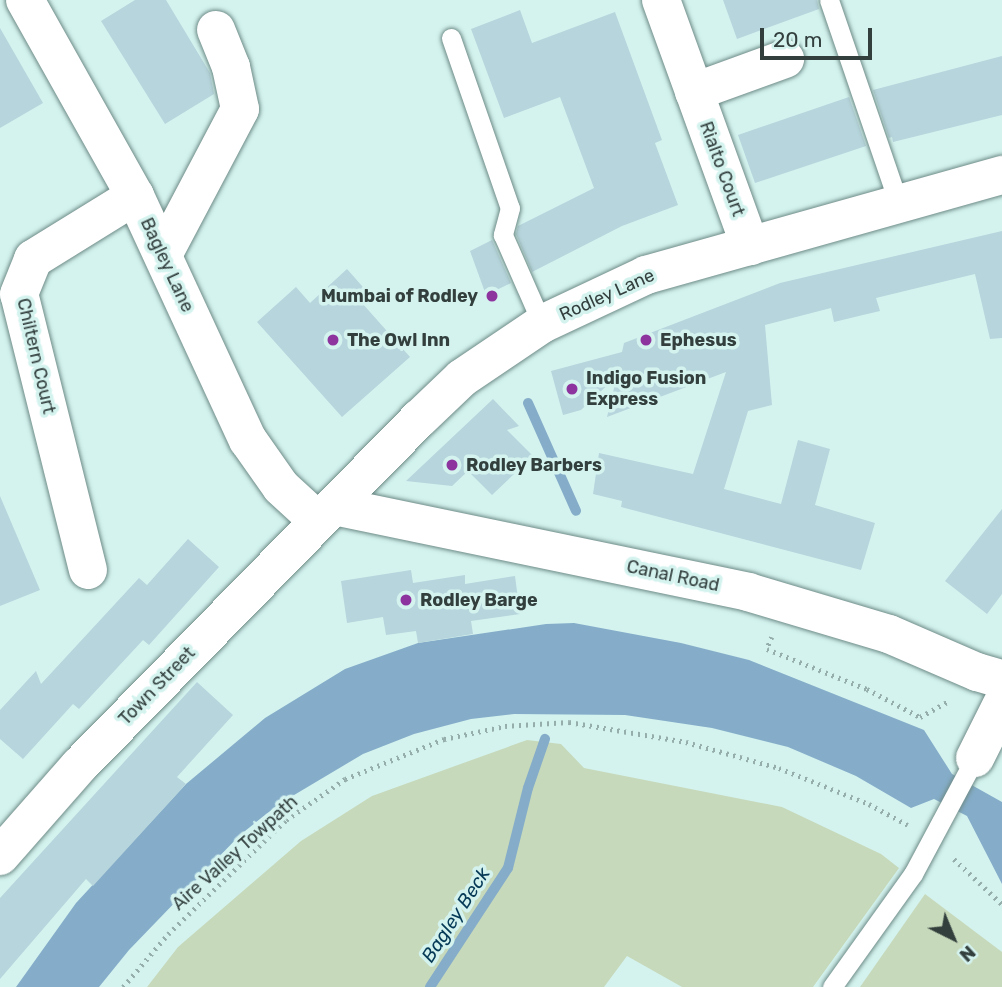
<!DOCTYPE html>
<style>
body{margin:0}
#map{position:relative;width:1002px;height:987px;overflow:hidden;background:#d4f3ef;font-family:Rubik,sans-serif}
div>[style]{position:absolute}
.green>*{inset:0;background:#c7d9bb}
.water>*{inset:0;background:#85adc9}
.stream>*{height:10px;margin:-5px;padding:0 5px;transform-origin:5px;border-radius:5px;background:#85adc9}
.building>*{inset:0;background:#b7d5dc}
.path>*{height:4.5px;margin-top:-2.25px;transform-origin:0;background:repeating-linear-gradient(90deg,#96aeab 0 2px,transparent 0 7px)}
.roads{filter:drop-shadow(0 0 2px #6e8b87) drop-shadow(0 0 2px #6e8b87)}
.service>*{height:19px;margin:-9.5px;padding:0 9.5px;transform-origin:9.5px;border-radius:9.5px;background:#fff}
.minor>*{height:38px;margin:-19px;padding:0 19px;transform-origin:19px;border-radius:19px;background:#fff}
.tertiary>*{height:38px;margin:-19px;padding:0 19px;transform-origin:19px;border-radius:19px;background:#fff}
.primary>*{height:38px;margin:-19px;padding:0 19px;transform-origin:19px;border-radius:19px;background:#fff}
.dots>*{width:19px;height:19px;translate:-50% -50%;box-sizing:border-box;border:4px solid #d4f3ef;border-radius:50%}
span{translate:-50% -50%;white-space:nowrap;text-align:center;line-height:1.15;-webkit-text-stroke:7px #d4f3ef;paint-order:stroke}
.street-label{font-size:18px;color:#323f3d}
.poi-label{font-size:18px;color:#323f3d;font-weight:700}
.right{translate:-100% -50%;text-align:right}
.left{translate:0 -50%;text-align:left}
.water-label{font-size:19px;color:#053956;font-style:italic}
.north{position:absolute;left:918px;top:903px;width:70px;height:70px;-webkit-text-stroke:5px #d4f3ef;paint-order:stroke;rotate:137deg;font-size:19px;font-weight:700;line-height:28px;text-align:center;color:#323f3d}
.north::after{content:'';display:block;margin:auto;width:24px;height:32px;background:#323f3d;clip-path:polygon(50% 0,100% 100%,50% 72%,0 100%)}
.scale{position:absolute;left:760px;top:28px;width:112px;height:32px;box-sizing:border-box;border:4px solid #323f3d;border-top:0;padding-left:9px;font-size:21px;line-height:24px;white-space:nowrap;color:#323f3d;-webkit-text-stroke:5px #d4f3ef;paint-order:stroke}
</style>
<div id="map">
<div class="green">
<i style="clip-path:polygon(527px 740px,561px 744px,584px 768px,782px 807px,881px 854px,899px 868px,813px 987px,682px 987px,627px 956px,604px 987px,147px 987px,178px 947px,301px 841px,372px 796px)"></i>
<i style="clip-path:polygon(925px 894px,1002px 952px,1002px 987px,860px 987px)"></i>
</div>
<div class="water">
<i style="clip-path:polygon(574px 623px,681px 643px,749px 660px,924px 730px,952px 774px,1002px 802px,1002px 884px,967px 816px,934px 799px,911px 808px,856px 776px,788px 747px,712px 728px,625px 715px,514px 714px,471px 719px,414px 734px,363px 754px,279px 804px,240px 835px,129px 950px,99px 987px,16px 987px,76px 903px,186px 784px,265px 718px,345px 669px,418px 643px,546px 624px)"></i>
</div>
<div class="stream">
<i style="left:528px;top:403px;width:118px;rotate:66deg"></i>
<i style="left:430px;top:987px;width:142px;rotate:-56.8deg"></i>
<i style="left:508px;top:868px;width:82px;rotate:-76deg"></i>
<i style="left:528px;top:788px;width:52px;rotate:-70.9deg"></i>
</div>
<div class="building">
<i style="clip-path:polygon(135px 0,166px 0,210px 73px,214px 94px,165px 124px,101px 21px)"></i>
<i style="clip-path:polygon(723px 0,817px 0,819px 9px,737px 39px)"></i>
<i style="clip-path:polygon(520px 10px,532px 43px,615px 12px,662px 140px,655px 143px,678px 205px,622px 226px,532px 272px,516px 234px,518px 226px,594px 188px,560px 97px,504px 118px,471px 29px)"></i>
<i style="clip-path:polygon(0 28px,43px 103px,0 128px)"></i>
<i style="clip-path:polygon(1002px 56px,1002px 115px,893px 142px,892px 137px,889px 138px,873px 90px)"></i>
<i style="clip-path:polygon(849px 97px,866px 146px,755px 183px,738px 135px)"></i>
<i style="clip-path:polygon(1002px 231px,1002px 338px,990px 339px,975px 274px,876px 298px,880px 311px,863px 315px,834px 322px,831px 308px,765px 325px,772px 405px,748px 411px,724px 489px,781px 504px,798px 440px,830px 449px,815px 505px,875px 523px,861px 570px,621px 507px,622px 501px,593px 494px,599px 453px,693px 474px,726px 372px,607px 417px,617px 376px,581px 410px,563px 415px,551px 371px,622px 352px,624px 343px,780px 283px)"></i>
<i style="clip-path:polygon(492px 240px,511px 283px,486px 295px,470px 251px)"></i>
<i style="clip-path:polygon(347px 269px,370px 295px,362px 303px,410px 357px,342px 417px,257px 322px,296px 287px,310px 303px)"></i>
<i style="clip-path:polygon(493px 399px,519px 426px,507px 430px,533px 456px,492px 495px,468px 471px,452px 486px,406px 481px)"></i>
<i style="clip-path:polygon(0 496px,40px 590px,0 606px)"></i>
<i style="clip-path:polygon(1002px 509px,1002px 594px,987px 614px,945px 581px)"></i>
<i style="clip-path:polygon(188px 539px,219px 567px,149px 645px,143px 640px,79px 709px,73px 704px,23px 759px,0 739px,0 710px,36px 671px,41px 684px,139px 578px,147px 585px)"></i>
<i style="clip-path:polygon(411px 570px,413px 583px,465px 575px,465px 584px,515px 576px,520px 614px,471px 621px,473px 634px,418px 643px,416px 631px,386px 635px,383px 617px,347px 623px,341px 581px)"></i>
<i style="clip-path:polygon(197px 682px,233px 715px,177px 777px,186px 784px,93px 886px,86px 879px,0 979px,0 898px)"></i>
</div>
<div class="path">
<i style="left:772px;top:637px;width:13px;rotate:113deg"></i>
<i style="left:767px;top:649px;width:108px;rotate:21.8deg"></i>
<i style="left:867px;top:689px;width:60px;rotate:27.8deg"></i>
<i style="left:920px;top:717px;width:31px;rotate:-29deg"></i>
<i style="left:954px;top:859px;width:66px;rotate:43.2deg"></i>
<i style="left:123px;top:987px;width:70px;rotate:-49.7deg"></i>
<i style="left:168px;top:934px;width:164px;rotate:-44deg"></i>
<i style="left:286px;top:820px;width:72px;rotate:-34.8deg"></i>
<i style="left:345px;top:779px;width:107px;rotate:-22deg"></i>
<i style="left:444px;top:739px;width:62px;rotate:-12deg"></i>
<i style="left:505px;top:726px;width:64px;rotate:-3.6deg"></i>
<i style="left:569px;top:722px;width:119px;rotate:9.7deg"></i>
<i style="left:686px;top:742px;width:97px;rotate:15.6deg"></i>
<i style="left:779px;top:768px;width:97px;rotate:21.8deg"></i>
<i style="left:869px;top:804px;width:44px;rotate:28.3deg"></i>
</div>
<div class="roads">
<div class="service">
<i style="left:829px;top:0;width:216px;rotate:71.1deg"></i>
<i style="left:451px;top:38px;width:180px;rotate:70.9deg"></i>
<i style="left:510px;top:208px;width:28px;rotate:105deg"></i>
<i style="left:503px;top:235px;width:97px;rotate:66.3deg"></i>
<i style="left:832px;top:987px;width:139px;rotate:-54.4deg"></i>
<i style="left:913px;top:874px;width:132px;rotate:-61.9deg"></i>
</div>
<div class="minor">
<i style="left:661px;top:0;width:262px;rotate:70.1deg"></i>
<i style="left:694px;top:92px;width:97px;rotate:-19.9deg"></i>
<i style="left:163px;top:255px;width:165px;rotate:-62.2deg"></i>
<i style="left:240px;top:109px;width:43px;rotate:-102.1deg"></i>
<i style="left:231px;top:67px;width:40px;rotate:-112deg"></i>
<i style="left:334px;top:506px;width:423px;rotate:11.7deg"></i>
<i style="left:748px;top:592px;width:147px;rotate:16.6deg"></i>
<i style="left:889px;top:634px;width:96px;rotate:23.4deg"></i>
<i style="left:977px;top:672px;width:26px;rotate:16deg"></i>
<i style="left:88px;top:570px;width:284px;rotate:-104deg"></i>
<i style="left:19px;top:294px;width:38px;rotate:-68deg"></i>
<i style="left:33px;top:259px;width:120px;rotate:-31.7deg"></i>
<i style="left:975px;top:758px;width:60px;rotate:-63.4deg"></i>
</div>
<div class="tertiary">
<i style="left:25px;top:0;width:225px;rotate:60.7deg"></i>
<i style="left:135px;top:196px;width:269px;rotate:65.2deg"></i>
<i style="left:248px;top:440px;width:57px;rotate:54.9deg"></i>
<i style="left:281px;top:487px;width:50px;rotate:42.6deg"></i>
</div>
<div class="primary">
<i style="left:0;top:856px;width:120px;rotate:-48.7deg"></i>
<i style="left:79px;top:766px;width:486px;rotate:-45.6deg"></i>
<i style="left:419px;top:419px;width:59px;rotate:-43.6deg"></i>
<i style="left:462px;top:378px;width:97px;rotate:-34deg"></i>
<i style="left:542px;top:324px;width:115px;rotate:-25.2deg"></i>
<i style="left:646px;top:275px;width:370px;rotate:-15.7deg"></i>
</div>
</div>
<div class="dots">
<i style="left:492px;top:296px;background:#8d349f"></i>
<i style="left:333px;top:340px;background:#8d349f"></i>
<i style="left:646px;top:340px;background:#8d349f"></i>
<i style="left:572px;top:389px;background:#8d349f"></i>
<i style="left:452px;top:465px;background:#8d349f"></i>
<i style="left:406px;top:600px;background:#8d349f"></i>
</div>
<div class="street-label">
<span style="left:722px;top:169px;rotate:70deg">Rialto Court</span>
<span style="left:167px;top:265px;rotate:65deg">Bagley Lane</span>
<span style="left:607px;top:295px;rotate:-24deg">Rodley Lane</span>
<span style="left:36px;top:356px;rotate:77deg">Chiltern Court</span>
<span style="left:673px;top:576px;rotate:12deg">Canal Road</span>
<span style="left:157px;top:686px;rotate:-46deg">Town Street</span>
<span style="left:235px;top:853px;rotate:-42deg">Aire Valley Towpath</span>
</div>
<div class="poi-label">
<span class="right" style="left:478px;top:296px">Mumbai of Rodley</span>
<span class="left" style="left:347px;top:340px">The Owl Inn</span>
<span class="left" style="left:660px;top:340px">Ephesus</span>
<span class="left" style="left:586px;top:389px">Indigo Fusion<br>Express</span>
<span class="left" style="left:466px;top:465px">Rodley Barbers</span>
<span class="left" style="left:420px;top:600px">Rodley Barge</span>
</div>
<div class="water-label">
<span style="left:456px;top:915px;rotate:-57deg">Bagley Beck</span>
</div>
<div class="north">N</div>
<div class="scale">20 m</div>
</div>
